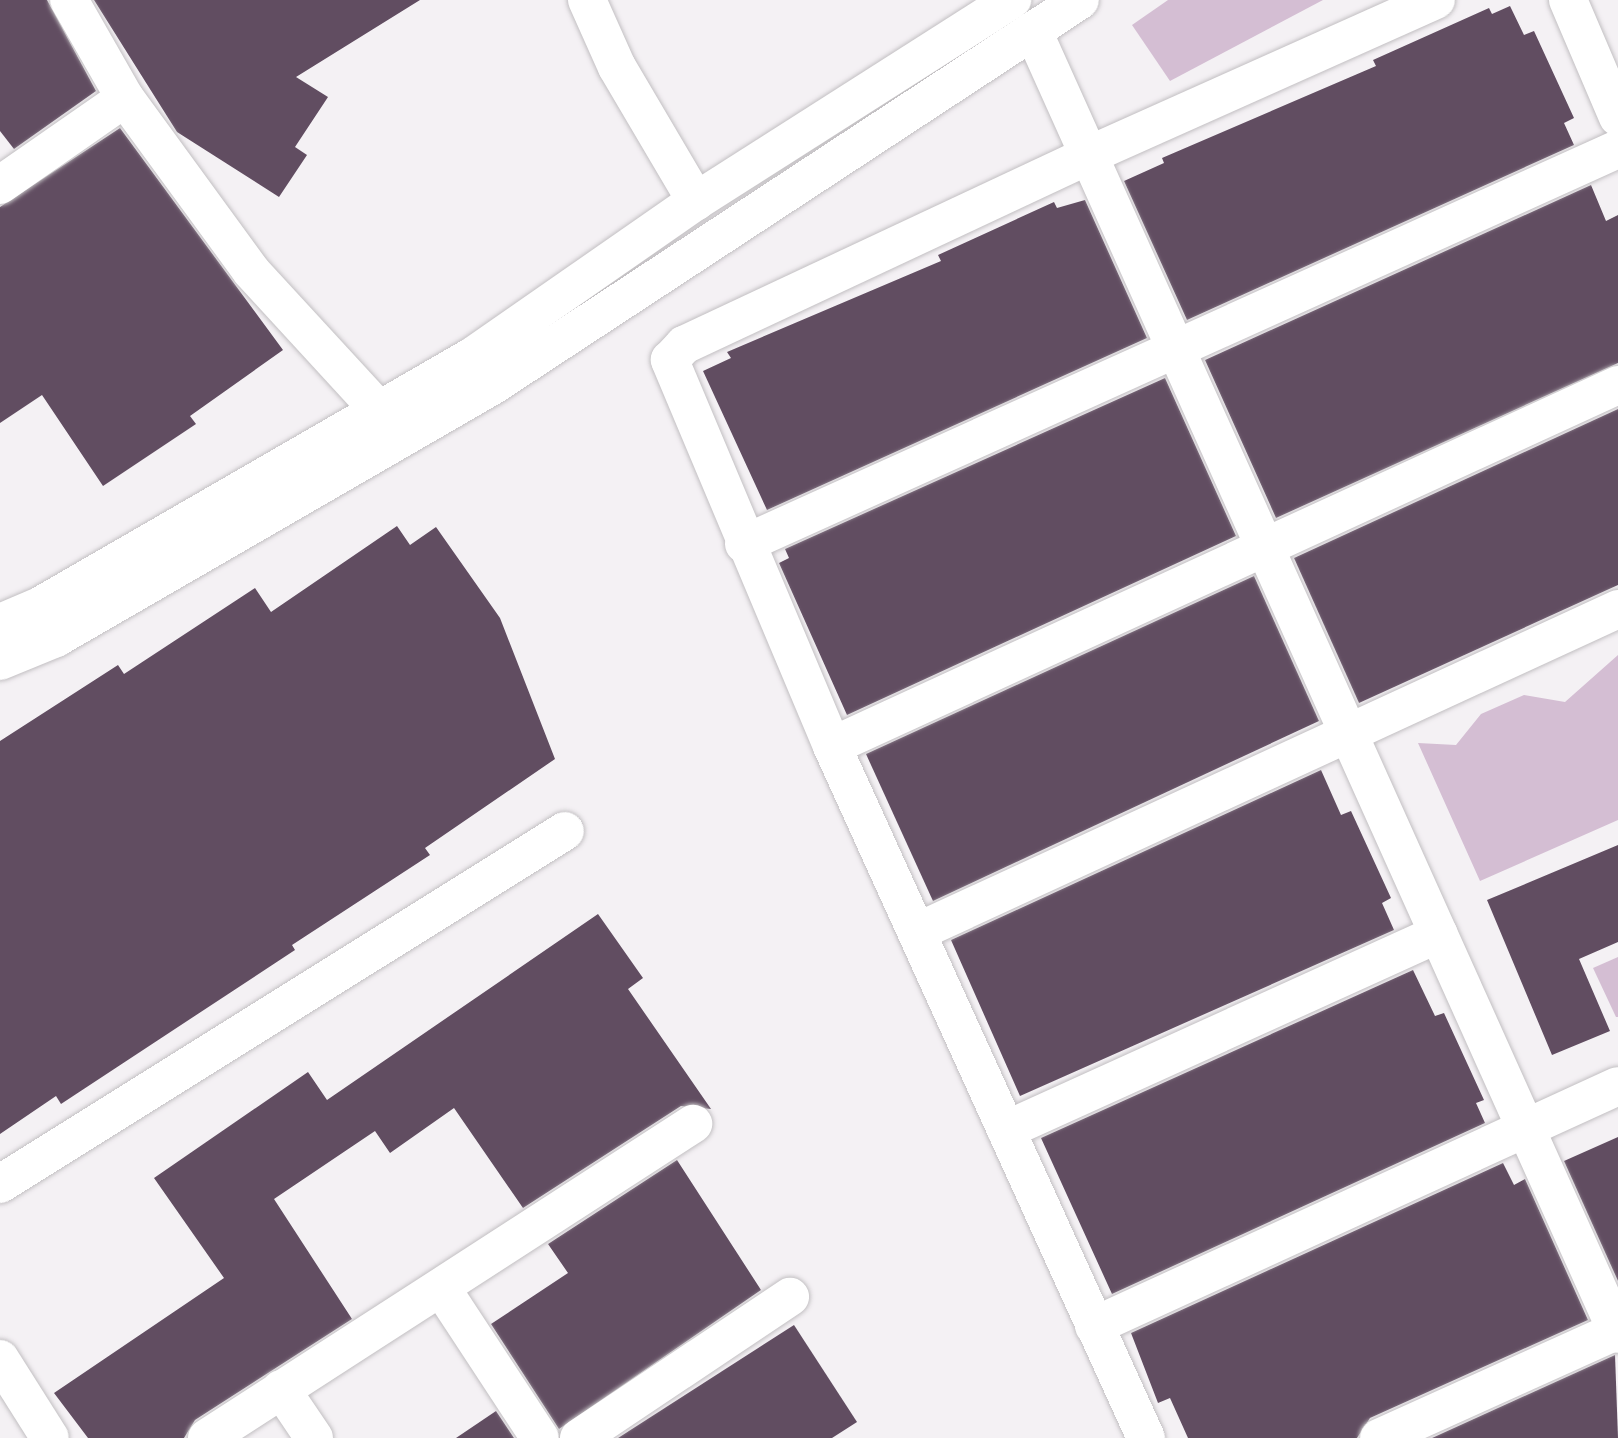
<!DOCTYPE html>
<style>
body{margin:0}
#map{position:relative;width:1618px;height:1438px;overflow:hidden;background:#f4f1f4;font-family:"Archivo Narrow",sans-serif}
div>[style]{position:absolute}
.green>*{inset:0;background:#d4bed3}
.building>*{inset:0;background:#614d61}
.roads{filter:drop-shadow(0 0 2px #c2bfc2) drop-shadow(0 0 2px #c2bfc2)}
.minor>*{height:38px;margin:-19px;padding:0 19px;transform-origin:19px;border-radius:19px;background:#fff}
.secondary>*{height:38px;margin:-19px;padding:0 19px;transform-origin:19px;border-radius:19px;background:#fff}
span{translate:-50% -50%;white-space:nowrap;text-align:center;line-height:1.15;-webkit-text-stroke:7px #fff;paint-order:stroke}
</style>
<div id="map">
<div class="green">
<i style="clip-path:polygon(1168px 0,1323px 0,1170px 81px,1132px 25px)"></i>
<i style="clip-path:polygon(1618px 655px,1618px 820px,1480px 881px,1418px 743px,1456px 745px,1481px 714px,1524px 695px,1565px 702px)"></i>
<i style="clip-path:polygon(1618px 957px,1618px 1017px,1616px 1017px,1593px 968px)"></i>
</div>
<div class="building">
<i style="clip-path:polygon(0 0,47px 0,96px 91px,14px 149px,0 131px)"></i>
<i style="clip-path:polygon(94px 0,420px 0,296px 77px,328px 97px,295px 147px,307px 155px,279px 197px,177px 132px)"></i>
<i style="clip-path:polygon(1510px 6px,1524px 35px,1534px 31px,1574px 118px,1564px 123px,1574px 145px,1187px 320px,1124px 181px,1164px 163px,1162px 158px,1376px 66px,1373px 60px,1489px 8px,1492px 14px)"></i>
<i style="clip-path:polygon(120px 128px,283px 350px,190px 416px,196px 424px,103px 486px,42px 395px,0 423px,0 207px)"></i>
<i style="clip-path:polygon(1591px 185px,1606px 221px,1618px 215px,1618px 363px,1276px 518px,1205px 360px)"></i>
<i style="clip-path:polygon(1085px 200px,1147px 338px,767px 510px,703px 371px,731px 358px,727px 352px,941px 261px,938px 255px,1054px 202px,1057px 208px)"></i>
<i style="clip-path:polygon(1165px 378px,1236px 536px,847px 715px,779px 563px,789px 558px,785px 549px)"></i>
<i style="clip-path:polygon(1618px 409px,1618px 585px,1359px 703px,1294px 558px)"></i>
<i style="clip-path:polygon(397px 526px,410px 545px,436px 527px,500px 618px,555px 759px,425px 848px,430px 855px,292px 945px,295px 950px,61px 1104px,56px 1096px,0 1134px,0 741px,118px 665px,124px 674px,255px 588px,271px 612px)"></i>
<i style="clip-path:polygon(1254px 576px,1319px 721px,933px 901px,866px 754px)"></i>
<i style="clip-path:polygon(1321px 770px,1341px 815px,1351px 811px,1391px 898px,1382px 903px,1394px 930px,1020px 1096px,951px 940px)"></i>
<i style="clip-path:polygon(1618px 845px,1618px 942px,1579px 959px,1610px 1031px,1552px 1055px,1487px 900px)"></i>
<i style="clip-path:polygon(598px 914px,643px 978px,628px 989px,711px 1109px,681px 1106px,523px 1208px,454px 1108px,390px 1153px,375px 1131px,274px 1199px,352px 1319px,195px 1420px,184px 1438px,88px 1438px,54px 1393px,224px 1278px,154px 1178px,308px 1072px,327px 1100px)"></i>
<i style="clip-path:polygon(1413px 970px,1435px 1016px,1444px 1013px,1484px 1100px,1476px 1103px,1485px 1123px,1112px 1294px,1041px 1138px)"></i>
<i style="clip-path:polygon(1618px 1137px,1618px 1281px,1564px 1161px)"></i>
<i style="clip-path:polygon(677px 1160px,761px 1290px,559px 1429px,491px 1324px,568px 1273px,548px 1244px)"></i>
<i style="clip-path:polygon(1503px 1163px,1514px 1185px,1525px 1179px,1588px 1320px,1370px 1418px,1357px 1438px,1188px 1438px,1170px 1398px,1158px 1403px,1131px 1333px)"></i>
<i style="clip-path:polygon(794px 1325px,857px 1422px,832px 1438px,618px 1438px)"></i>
<i style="clip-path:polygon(1615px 1355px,1618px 1438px,1432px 1438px)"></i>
<i style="clip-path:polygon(496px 1411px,514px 1438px,456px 1438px)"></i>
</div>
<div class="roads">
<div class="minor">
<i style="left:69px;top:0;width:113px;rotate:60.3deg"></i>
<i style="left:125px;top:98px;width:214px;rotate:53.9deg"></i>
<i style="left:251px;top:271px;width:189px;rotate:47.4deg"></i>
<i style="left:587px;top:0;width:73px;rotate:65.9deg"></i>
<i style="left:617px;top:67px;width:156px;rotate:59.5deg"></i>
<i style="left:1568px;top:0;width:127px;rotate:66.9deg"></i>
<i style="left:1033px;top:31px;width:1428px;rotate:65.82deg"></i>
<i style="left:0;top:185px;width:152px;rotate:-34.8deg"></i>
<i style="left:744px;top:544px;width:959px;rotate:-24.32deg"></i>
<i style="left:832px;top:746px;width:865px;rotate:-24.67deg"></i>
<i style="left:917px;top:932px;width:772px;rotate:-24.74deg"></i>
<i style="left:1006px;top:1130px;width:475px;rotate:-24.4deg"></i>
<i style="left:0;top:1184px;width:666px;rotate:-32deg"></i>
<i style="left:442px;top:1289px;width:178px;rotate:56.7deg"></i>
<i style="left:1094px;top:1326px;width:576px;rotate:-24.61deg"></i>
<i style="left:0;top:1359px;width:93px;rotate:57.7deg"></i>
<i style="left:281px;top:1389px;width:59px;rotate:56deg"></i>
<i style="left:207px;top:1438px;width:579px;rotate:-32.87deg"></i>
<i style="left:579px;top:1438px;width:254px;rotate:-33.8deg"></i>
<i style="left:1146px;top:1438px;width:760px;rotate:-114.41deg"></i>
<i style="left:832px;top:746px;width:419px;rotate:-112.8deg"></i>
<i style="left:670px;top:360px;width:21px;rotate:-47deg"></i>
<i style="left:684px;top:345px;width:447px;rotate:-25.1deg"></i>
<i style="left:1089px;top:155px;width:380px;rotate:-24.1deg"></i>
<i style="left:1379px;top:1438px;width:262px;rotate:-24.3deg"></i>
</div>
<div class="secondary">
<i style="left:0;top:623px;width:43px;rotate:-23deg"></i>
<i style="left:40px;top:606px;width:500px;rotate:-30deg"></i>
<i style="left:473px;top:356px;width:272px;rotate:-34.8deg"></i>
<i style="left:696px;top:201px;width:375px;rotate:-32.5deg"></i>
<i style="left:0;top:661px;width:61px;rotate:-22.3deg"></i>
<i style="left:56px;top:638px;width:504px;rotate:-30.03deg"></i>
<i style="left:492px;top:386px;width:703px;rotate:-33.28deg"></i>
</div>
</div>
</div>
